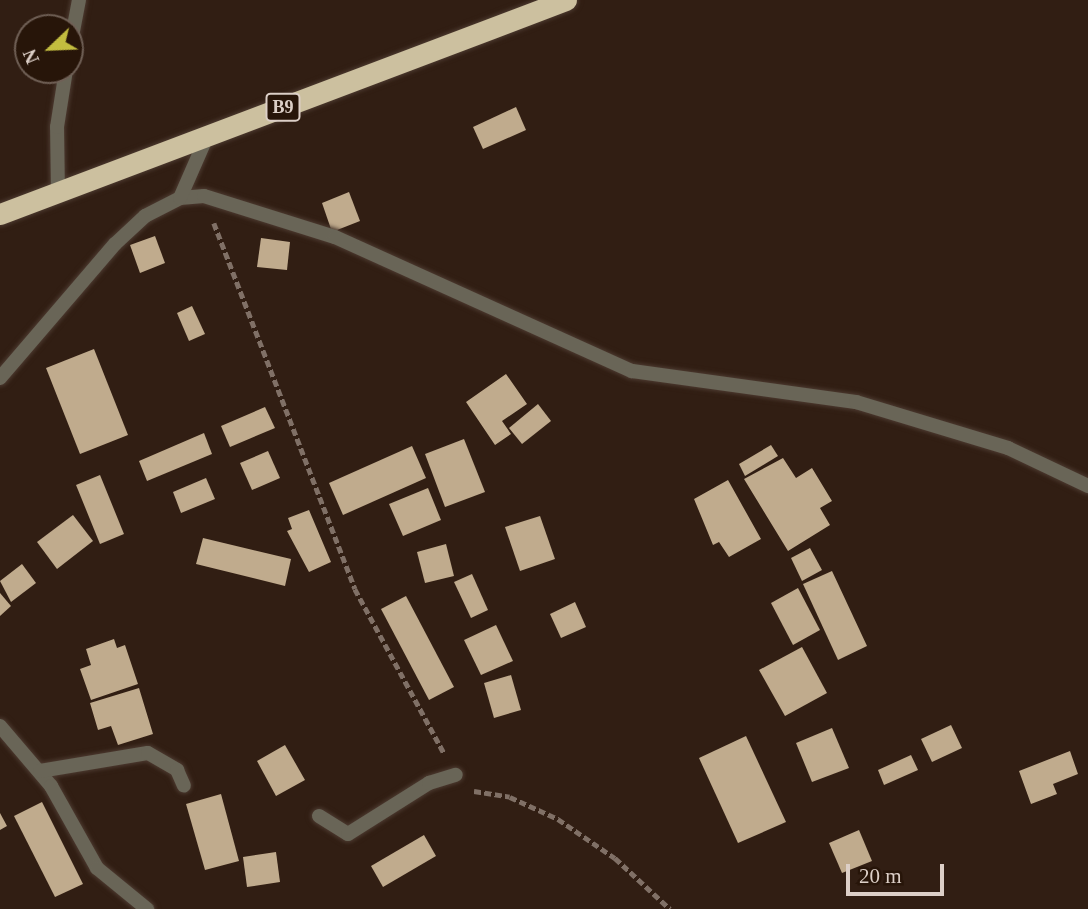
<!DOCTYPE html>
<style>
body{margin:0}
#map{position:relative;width:1088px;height:909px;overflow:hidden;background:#311e13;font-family:"Times New Roman",serif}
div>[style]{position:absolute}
.building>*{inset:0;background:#c0ab8d}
.path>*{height:4.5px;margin-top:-2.25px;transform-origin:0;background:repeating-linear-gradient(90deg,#807066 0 7px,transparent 0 10.5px)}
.roads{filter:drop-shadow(0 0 2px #4c3a30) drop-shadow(0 0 2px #4c3a30)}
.street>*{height:14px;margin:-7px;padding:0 7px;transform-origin:7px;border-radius:7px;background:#696557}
.highway>*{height:21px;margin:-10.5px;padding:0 10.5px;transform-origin:10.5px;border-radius:10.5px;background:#ccc09f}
span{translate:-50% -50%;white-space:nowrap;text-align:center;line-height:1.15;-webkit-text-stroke:7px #271509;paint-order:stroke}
.shield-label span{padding:2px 5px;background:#271509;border:2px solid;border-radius:5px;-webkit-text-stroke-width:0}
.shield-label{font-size:18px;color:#dccfc7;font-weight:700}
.north{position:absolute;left:14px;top:14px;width:70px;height:70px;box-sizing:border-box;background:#271509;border:2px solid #6f5f55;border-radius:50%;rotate:247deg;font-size:19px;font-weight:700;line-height:28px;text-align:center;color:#dccfc7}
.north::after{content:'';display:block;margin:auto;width:24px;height:32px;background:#c3bd3f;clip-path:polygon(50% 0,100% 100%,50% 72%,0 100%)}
.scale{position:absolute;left:846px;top:864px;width:98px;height:32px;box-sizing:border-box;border:4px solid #dccfc7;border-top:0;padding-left:9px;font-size:21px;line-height:24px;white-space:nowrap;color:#dccfc7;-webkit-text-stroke:5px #271509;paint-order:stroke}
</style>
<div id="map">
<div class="building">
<i style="clip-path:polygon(516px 107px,526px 130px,483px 149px,473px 127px)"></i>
<i style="clip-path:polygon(349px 192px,360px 221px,332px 232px,322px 203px)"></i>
<i style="clip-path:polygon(155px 236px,165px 263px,140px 273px,130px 245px)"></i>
<i style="clip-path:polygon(261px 238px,290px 242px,287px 270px,257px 267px)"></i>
<i style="clip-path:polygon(192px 306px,205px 334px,189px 341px,177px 313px)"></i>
<i style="clip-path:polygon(94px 349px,128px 435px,80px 454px,46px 368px)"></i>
<i style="clip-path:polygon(506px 374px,527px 404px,502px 421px,511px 434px,495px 445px,466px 402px)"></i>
<i style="clip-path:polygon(538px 404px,551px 421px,522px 444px,509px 428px)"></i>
<i style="clip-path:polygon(265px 407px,275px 428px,230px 447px,221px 426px)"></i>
<i style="clip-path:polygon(204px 433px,212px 454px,147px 481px,139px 461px)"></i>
<i style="clip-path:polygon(464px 439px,485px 492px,445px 507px,425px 454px)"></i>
<i style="clip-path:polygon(771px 445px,778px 456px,745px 476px,739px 464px)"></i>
<i style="clip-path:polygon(412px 446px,426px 478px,343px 515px,329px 483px)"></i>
<i style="clip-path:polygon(268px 451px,280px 478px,252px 490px,240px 463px)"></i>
<i style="clip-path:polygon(783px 458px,796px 478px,812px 468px,832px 501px,820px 508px,830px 525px,788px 551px,744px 479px)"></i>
<i style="clip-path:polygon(100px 475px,124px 534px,100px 544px,76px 485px)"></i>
<i style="clip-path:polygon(206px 478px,215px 499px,181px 513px,173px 492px)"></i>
<i style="clip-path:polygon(728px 480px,761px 539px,729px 557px,719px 542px,713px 545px,694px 499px)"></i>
<i style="clip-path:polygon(428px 488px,441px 520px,403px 536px,389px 504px)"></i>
<i style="clip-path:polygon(309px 510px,331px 562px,309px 572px,287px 531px,292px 529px,288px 518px)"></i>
<i style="clip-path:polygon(73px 515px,93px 541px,57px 569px,37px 542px)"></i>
<i style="clip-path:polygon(540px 516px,555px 559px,520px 571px,505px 527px)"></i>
<i style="clip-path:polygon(203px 538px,291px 559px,285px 586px,196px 564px)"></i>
<i style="clip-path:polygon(446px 544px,454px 576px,425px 583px,417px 552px)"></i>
<i style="clip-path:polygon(810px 548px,822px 570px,802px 581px,791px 558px)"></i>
<i style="clip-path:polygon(22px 564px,36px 583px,11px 602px,0 581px)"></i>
<i style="clip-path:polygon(832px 571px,867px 646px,838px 660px,803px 584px)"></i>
<i style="clip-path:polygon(472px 574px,488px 610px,471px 618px,454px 582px)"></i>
<i style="clip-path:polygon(798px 588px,820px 630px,793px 645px,771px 603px)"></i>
<i style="clip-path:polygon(0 593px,11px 606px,0 616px)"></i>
<i style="clip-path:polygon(406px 596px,454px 687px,429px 700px,381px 609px)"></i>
<i style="clip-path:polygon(575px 602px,586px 627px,561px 638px,550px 614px)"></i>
<i style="clip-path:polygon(496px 625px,513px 661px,481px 675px,464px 640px)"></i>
<i style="clip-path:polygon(114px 639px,117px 648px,125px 645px,138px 684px,91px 700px,80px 669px,91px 665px,86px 649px)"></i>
<i style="clip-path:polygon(802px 647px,827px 693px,785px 716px,759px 670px)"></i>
<i style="clip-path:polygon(511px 675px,521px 710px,494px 718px,484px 683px)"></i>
<i style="clip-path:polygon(139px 688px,153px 734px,118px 745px,111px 726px,98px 730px,90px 703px)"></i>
<i style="clip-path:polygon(951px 725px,962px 748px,932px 762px,921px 739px)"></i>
<i style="clip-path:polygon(832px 728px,849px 768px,812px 782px,796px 743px)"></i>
<i style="clip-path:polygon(746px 736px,786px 822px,738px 843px,699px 758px)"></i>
<i style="clip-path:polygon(285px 745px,305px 780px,276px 796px,257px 761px)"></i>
<i style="clip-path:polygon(1070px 751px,1078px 774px,1053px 784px,1057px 794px,1031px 804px,1019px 771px)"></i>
<i style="clip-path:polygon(911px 755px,918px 770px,884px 785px,878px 770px)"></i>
<i style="clip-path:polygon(221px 794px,239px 861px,205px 870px,186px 804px)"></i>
<i style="clip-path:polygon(42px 802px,83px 884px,55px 897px,14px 816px)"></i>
<i style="clip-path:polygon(0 813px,7px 826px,0 830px)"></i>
<i style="clip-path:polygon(859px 830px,872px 861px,842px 873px,829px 843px)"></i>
<i style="clip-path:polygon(424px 835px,436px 856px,383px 887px,371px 866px)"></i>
<i style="clip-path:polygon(276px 852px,280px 882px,247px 887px,243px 857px)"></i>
</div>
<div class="path">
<i style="left:214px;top:223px;width:392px;rotate:68.9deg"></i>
<i style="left:355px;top:589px;width:187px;rotate:61.5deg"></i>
<i style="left:474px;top:791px;width:36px;rotate:9deg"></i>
<i style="left:510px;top:797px;width:53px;rotate:24.6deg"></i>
<i style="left:558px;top:819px;width:69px;rotate:34.4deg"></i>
<i style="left:615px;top:858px;width:75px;rotate:42.8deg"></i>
</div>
<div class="roads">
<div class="street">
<i style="left:70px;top:47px;width:48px;rotate:-79.2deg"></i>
<i style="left:58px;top:195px;width:68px;rotate:-90.8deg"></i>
<i style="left:57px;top:127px;width:58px;rotate:-81deg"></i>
<i style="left:180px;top:198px;width:24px;rotate:-5deg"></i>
<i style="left:204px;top:196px;width:137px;rotate:17.4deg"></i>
<i style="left:335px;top:237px;width:326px;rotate:24.3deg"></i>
<i style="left:632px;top:371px;width:226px;rotate:7.9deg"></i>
<i style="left:856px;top:402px;width:159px;rotate:16.8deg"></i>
<i style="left:1008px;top:448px;width:89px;rotate:25.4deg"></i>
<i style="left:0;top:378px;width:177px;rotate:-49.4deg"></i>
<i style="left:115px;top:244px;width:41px;rotate:-43deg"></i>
<i style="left:145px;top:216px;width:39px;rotate:-27deg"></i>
<i style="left:180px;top:198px;width:70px;rotate:-66.4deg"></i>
<i style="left:0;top:726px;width:79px;rotate:49.6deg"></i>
<i style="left:51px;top:786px;width:94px;rotate:60.7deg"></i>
<i style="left:97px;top:868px;width:65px;rotate:39.4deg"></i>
<i style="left:40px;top:771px;width:109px;rotate:-9.5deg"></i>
<i style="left:148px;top:753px;width:34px;rotate:30deg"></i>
<i style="left:177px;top:770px;width:17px;rotate:66deg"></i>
<i style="left:319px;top:816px;width:34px;rotate:32deg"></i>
<i style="left:348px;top:834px;width:96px;rotate:-32.2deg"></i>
<i style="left:429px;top:783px;width:28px;rotate:-17deg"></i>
</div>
<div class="highway">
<i style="left:0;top:214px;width:605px;rotate:-20.71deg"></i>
</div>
</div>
<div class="shield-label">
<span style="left:283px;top:107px">B9</span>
</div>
<div class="north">N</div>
<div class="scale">20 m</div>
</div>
